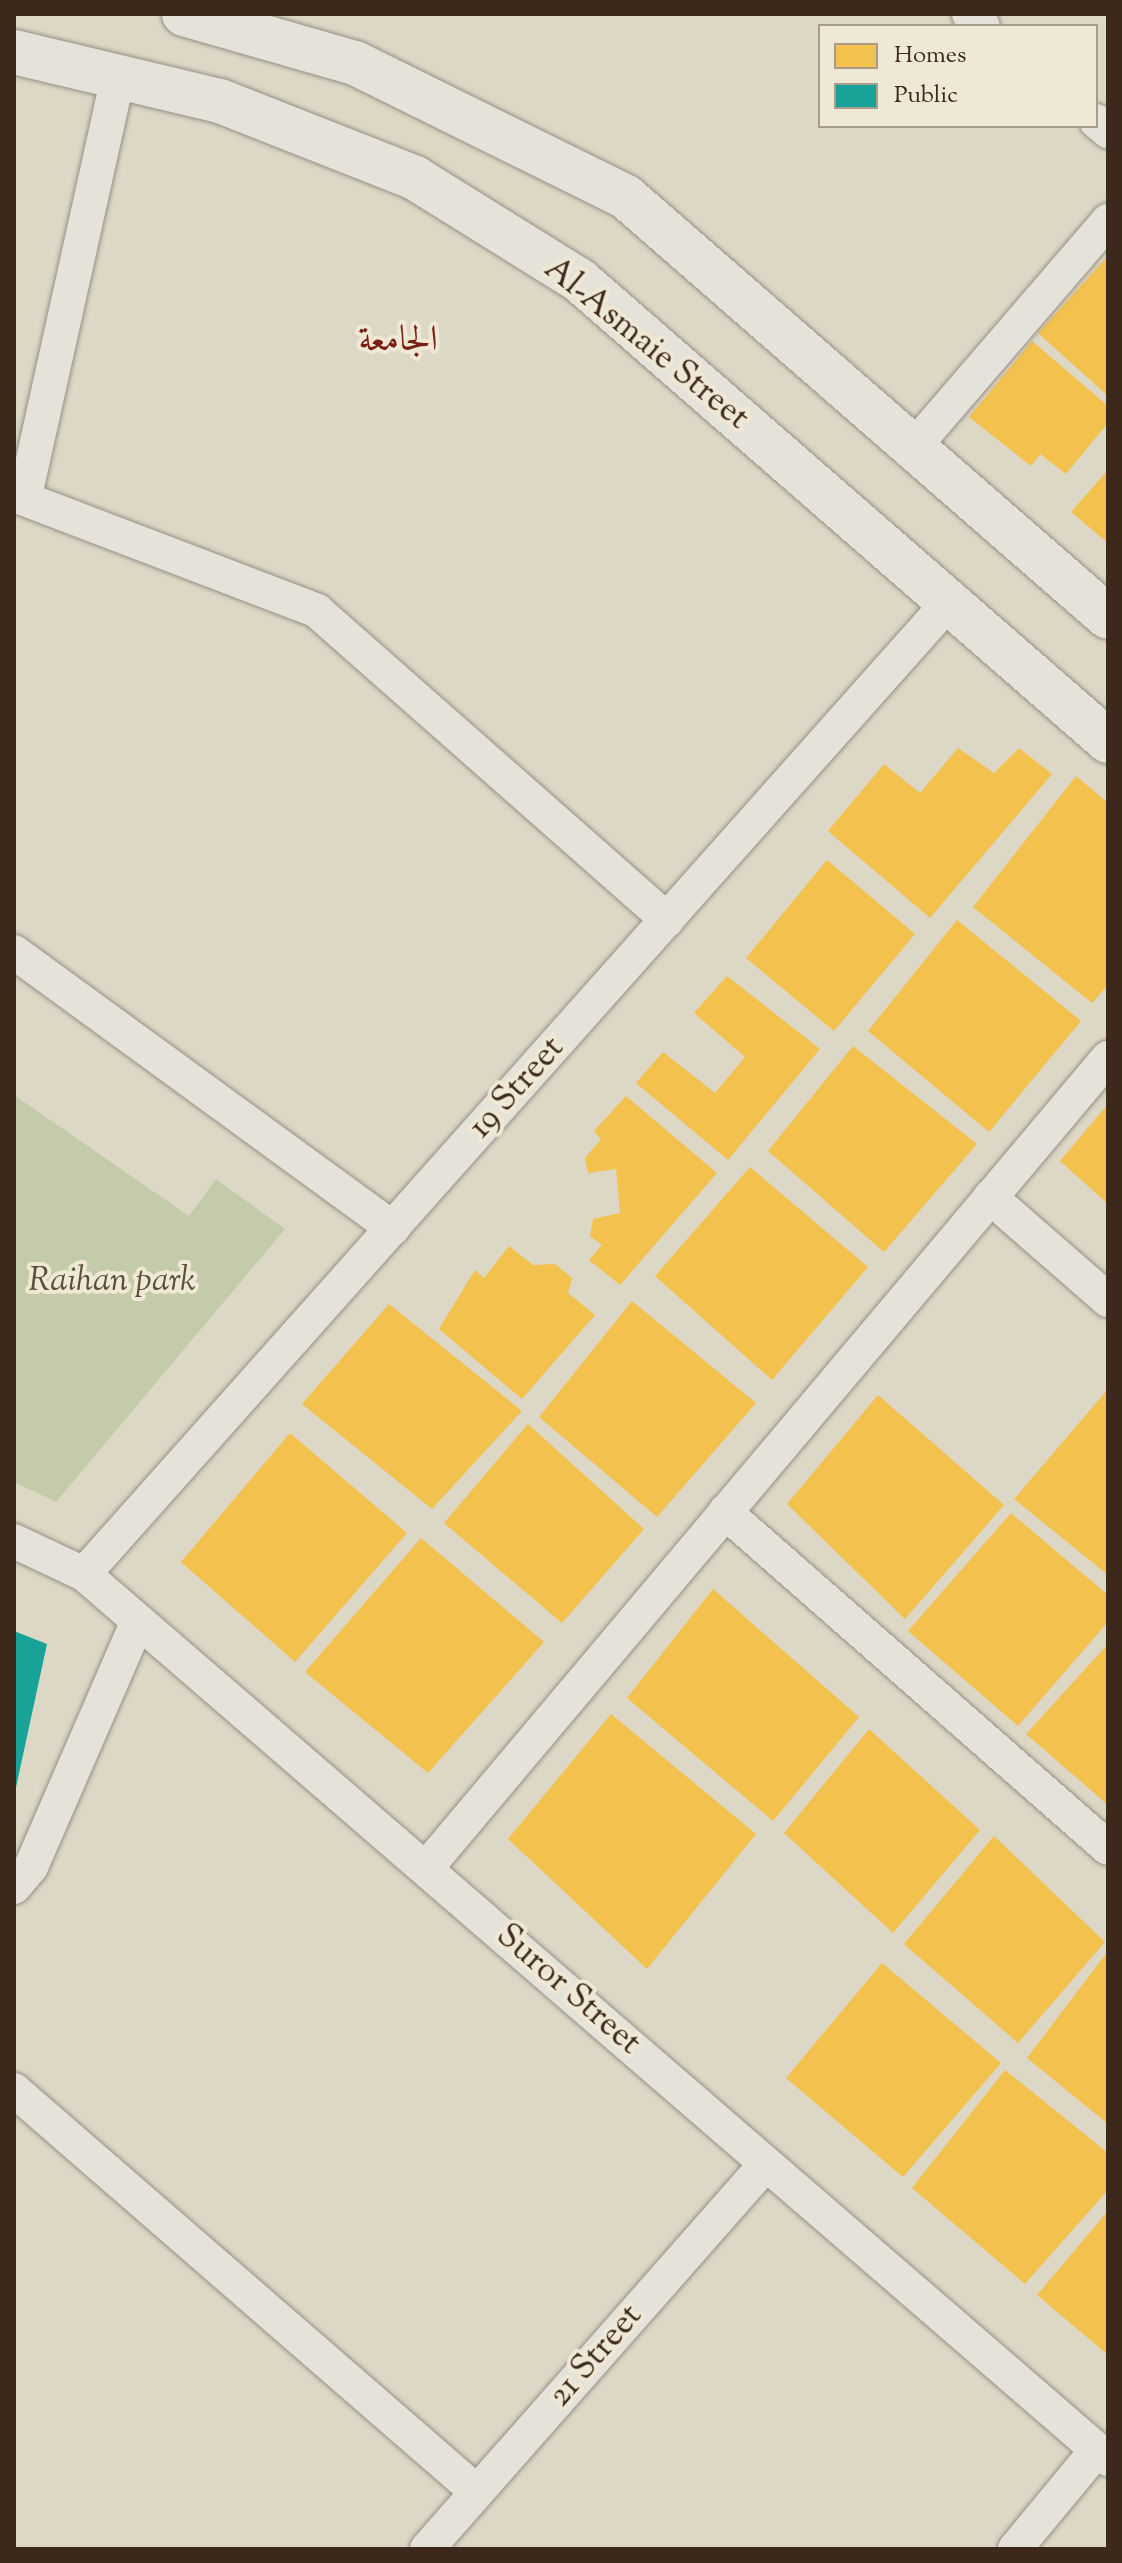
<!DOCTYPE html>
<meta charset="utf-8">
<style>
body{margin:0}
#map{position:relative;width:1122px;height:2563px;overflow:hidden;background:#ddd7c6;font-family:"Sorts Mill Goudy",Amiri,serif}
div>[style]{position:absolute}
.green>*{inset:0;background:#c4cbab}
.homes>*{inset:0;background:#f2c14e}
.public>*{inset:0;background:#17a398}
.roads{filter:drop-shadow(0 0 2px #969085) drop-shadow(0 0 2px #969085)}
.street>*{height:34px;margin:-17px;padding:0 17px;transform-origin:17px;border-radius:17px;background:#e5e2da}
.secondary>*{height:44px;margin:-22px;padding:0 22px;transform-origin:22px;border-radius:22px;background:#e5e2da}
span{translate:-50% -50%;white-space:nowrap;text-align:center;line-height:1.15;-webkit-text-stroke:8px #efe8d4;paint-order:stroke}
.street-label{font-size:34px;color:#3c291b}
.park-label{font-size:34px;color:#594f3a;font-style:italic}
.neighbourhood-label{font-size:36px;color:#7a1f14}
.frame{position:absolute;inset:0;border:16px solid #3c291b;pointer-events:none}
.legend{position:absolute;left:818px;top:24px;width:280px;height:104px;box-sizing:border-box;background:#efe8d4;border:2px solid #a79c8a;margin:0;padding:10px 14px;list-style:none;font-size:24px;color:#3c291b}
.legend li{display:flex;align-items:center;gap:16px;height:40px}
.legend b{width:40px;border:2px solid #a79c8a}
</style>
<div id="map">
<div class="green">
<i style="clip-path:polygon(14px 1095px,189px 1216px,216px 1179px,285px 1229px,56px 1502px,14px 1482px)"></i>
</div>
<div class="homes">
<i style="clip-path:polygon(1108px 256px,1108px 396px,1038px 333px)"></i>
<i style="clip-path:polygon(1032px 341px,1108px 406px,1108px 423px,1066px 474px,1040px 454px,1031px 466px,969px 417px)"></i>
<i style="clip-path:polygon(1108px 470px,1108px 543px,1071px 512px)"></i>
<i style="clip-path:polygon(958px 748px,994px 773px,1019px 748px,1052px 774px,930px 918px,828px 831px,884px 764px,920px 793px)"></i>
<i style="clip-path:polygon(1076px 776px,1108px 803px,1108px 985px,1092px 1003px,973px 907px)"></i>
<i style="clip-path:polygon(827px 860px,915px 934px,834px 1031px,746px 958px)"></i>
<i style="clip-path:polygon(957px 920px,1081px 1021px,989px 1132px,868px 1031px)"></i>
<i style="clip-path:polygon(727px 976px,820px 1049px,728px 1160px,636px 1083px,663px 1052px,715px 1093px,745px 1057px,694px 1013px)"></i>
<i style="clip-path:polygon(853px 1046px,977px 1144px,884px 1252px,768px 1151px)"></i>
<i style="clip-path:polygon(626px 1096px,717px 1173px,620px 1285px,589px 1260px,602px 1245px,590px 1236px,593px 1219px,620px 1213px,616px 1169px,588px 1173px,585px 1158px,601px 1139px,594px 1131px)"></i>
<i style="clip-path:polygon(1108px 1104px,1108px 1204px,1060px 1161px)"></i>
<i style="clip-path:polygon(750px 1167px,868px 1267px,772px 1380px,655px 1276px)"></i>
<i style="clip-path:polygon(509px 1246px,533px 1265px,555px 1264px,572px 1278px,568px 1293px,595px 1315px,522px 1399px,439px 1329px,475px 1270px,484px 1278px)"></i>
<i style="clip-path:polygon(632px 1301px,756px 1403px,657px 1517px,539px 1417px)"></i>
<i style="clip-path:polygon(389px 1304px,522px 1411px,432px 1509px,302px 1404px)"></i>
<i style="clip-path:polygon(1108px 1389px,1108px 1575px,1014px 1499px)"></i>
<i style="clip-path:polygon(878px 1395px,1004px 1505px,905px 1619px,787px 1504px)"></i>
<i style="clip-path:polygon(528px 1424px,644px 1529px,562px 1623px,444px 1523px)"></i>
<i style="clip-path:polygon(290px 1433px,407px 1533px,295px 1662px,181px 1562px)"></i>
<i style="clip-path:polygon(1011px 1513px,1108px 1595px,1108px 1622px,1018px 1726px,908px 1631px)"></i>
<i style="clip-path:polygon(421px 1538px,544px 1642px,428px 1773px,305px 1672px)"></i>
<i style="clip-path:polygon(713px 1589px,859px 1717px,773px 1821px,627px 1698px)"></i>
<i style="clip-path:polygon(1108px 1644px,1108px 1805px,1026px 1734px)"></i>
<i style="clip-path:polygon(611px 1714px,756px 1834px,647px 1969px,508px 1839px)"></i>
<i style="clip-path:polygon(869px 1729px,980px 1830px,893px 1933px,784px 1833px)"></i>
<i style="clip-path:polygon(994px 1836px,1105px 1942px,1018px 2043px,904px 1944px)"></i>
<i style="clip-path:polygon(1108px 1951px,1108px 2124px,1027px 2058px)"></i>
<i style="clip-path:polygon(882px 1963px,1001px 2063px,903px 2177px,786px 2078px)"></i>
<i style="clip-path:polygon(1005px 2070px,1108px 2153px,1108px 2190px,1025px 2284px,912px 2188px)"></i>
<i style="clip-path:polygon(1108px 2211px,1108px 2355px,1037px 2295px)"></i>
</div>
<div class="public">
<i style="clip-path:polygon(14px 1631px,47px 1644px,15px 1792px,14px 1792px)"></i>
</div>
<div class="roads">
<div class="street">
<i style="left:969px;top:14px;width:18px;rotate:41deg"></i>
<i style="left:1096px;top:121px;width:16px;rotate:40deg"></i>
<i style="left:912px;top:449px;width:301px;rotate:-49.3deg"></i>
<i style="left:14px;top:495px;width:324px;rotate:20.9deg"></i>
<i style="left:317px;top:611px;width:467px;rotate:41.4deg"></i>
<i style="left:25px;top:496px;width:430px;rotate:-77.5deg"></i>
<i style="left:14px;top:952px;width:469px;rotate:36.1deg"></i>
<i style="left:990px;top:1197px;width:157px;rotate:41.1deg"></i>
<i style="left:725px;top:1512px;width:509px;rotate:41.26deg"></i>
<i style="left:14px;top:1541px;width:77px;rotate:25.2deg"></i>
<i style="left:84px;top:1574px;width:1353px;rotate:40.84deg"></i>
<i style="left:84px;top:1574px;width:1301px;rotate:-48.33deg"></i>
<i style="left:428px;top:1866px;width:1056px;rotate:-49.92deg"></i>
<i style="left:14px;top:1887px;width:26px;rotate:-50deg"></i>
<i style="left:31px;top:1867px;width:268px;rotate:-66.5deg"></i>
<i style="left:14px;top:2090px;width:613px;rotate:40.97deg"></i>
<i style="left:427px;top:2549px;width:513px;rotate:-48.64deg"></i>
<i style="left:1015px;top:2549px;width:129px;rotate:-50.4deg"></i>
</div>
<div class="secondary">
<i style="left:184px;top:14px;width:178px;rotate:16deg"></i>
<i style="left:355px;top:63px;width:302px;rotate:26.3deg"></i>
<i style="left:626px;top:197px;width:639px;rotate:41.07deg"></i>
<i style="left:14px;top:52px;width:212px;rotate:13.4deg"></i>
<i style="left:220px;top:101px;width:210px;rotate:21.5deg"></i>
<i style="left:415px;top:178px;width:193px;rotate:31.9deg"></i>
<i style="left:579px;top:280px;width:702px;rotate:41.07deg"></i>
</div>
</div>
<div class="street-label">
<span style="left:646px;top:344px;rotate:39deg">Al-Asmaie Street</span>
<span style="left:517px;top:1088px;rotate:-48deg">19 Street</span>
<span style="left:568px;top:1990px;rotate:41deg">Suror Street</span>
<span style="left:596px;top:2356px;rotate:-49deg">21 Street</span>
</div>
<div class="park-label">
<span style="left:112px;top:1282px">Raihan park</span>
</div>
<div class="neighbourhood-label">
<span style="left:398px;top:342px">الجامعة</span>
</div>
<div class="frame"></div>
<ul class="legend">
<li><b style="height:22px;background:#f2c14e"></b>Homes</li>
<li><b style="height:22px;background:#17a398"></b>Public</li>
</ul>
</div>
